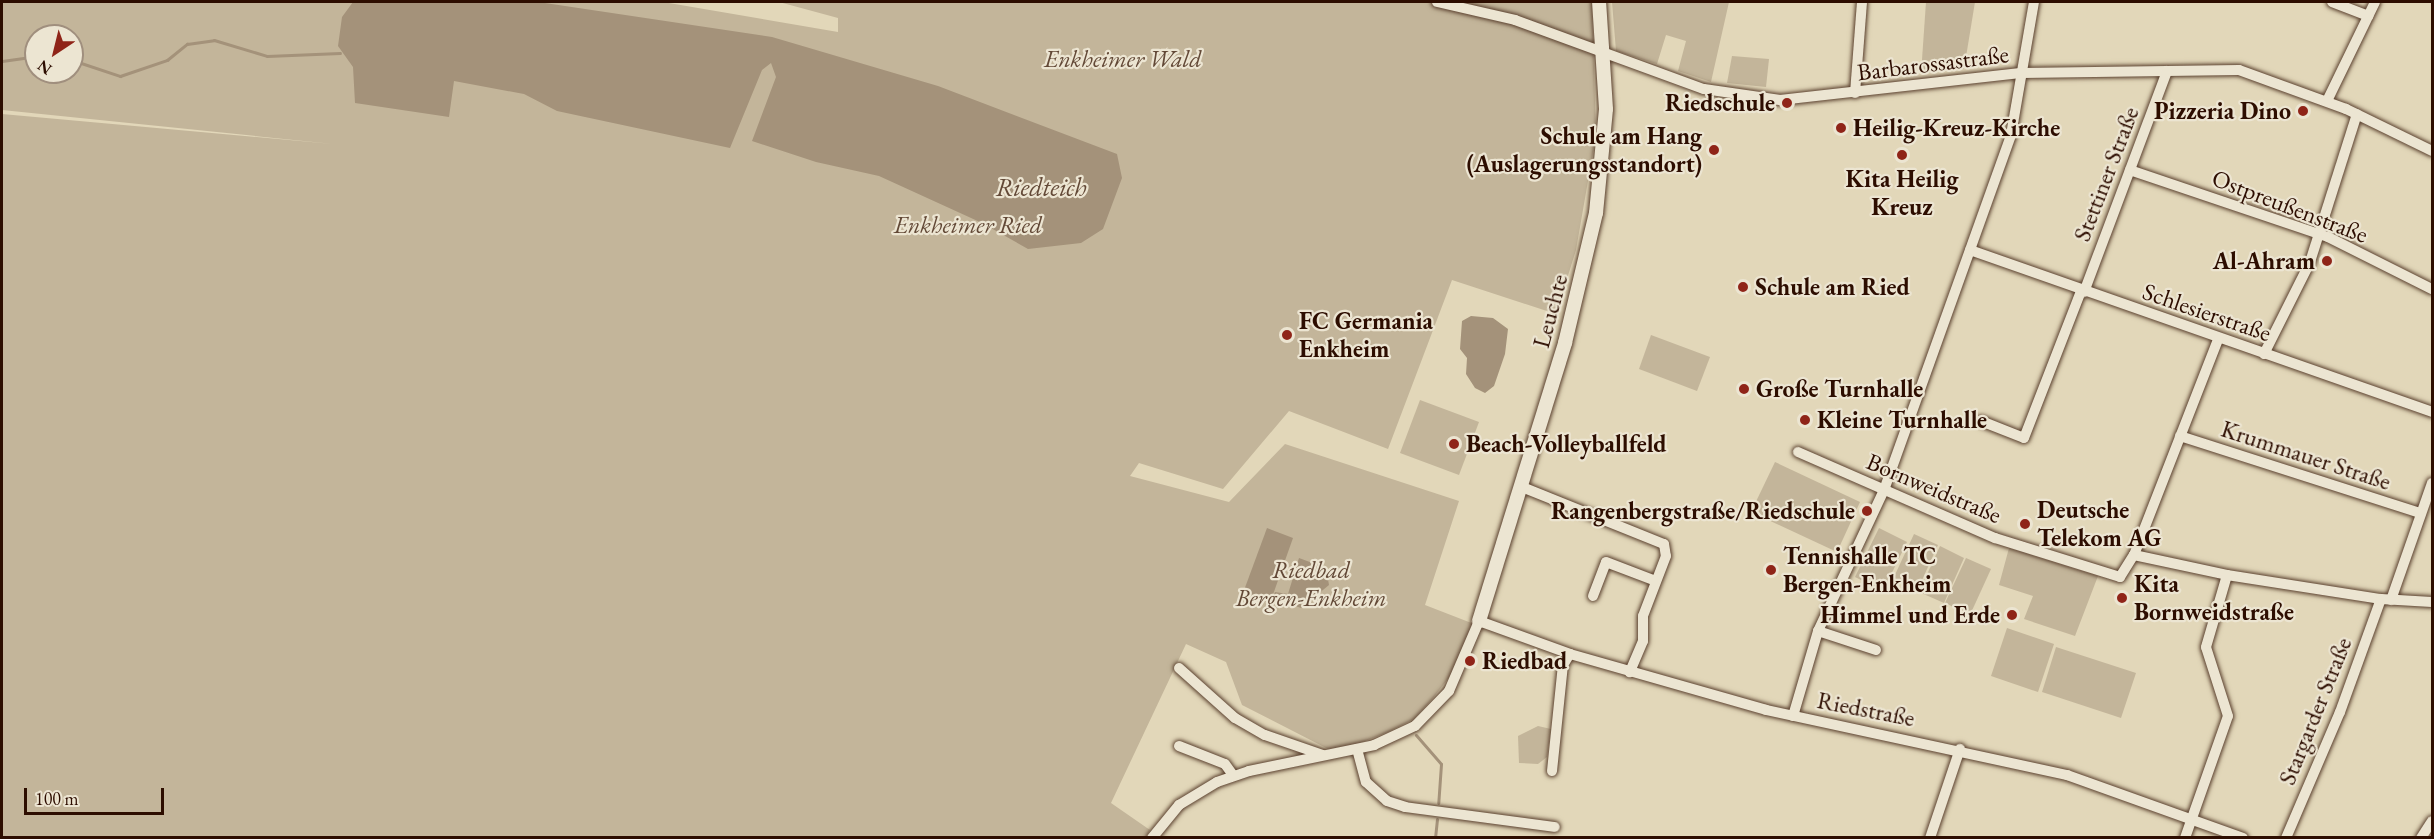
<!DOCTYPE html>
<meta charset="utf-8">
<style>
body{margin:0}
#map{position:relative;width:2434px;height:839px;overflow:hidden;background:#e2d7b9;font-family:"EB Garamond",serif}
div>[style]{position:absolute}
.green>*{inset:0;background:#c3b59a}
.water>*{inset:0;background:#a4927a}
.stream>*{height:3px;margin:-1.5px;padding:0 1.5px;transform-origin:1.5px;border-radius:1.5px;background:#a4927a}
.roads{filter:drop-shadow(0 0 2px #5a402e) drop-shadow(0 0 2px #5a402e)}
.minor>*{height:10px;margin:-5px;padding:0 5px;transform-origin:5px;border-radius:5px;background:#ece5d2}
.tertiary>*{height:14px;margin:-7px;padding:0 7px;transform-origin:7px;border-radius:7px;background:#ece5d2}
.dots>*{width:16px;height:16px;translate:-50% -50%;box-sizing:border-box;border:3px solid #ece5d2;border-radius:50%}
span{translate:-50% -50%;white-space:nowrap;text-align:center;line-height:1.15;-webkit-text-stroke:4.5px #ece5d2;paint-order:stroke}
.park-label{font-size:24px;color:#624836;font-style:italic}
.street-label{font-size:24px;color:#2d0d00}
.poi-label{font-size:24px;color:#2d0d00;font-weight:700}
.right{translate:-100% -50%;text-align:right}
.left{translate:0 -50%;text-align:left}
.water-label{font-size:26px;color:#634937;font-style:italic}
.frame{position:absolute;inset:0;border:3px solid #2d0d00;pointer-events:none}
.north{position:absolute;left:24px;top:24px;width:60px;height:60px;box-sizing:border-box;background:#ece5d2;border:2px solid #a08f7e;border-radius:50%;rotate:215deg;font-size:16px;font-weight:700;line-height:24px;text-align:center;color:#2d0d00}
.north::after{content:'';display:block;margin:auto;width:21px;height:27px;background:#8f2418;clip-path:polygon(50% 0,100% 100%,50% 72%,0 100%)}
.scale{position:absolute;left:24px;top:788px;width:140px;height:27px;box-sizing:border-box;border:3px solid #2d0d00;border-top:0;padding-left:8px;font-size:18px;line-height:21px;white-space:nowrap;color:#2d0d00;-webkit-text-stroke:4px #ece5d2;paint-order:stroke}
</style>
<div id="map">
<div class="green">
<i style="clip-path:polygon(evenodd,2px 2px,663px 2px,838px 32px,838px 18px,779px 2px,1592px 2px,1596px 135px,1576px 250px,1556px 314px,1452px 280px,1388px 449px,1289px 411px,1223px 489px,1139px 463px,1130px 476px,1229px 502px,1285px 444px,1459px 501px,1425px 605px,1474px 624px,1454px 671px,1433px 698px,1414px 719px,1388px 732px,1355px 745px,1328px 749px,1242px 705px,1226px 662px,1186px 644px,1111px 803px,1150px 830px,1146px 837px,2px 838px,2px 114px,333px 144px,2px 110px,2px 2px,36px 36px,72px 36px,72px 72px,36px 72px,36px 36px)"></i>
<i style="clip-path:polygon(1612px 2px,1729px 2px,1711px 82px,1678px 71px,1686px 41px,1666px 35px,1657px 64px,1616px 51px)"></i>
<i style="clip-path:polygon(1926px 2px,1975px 2px,1964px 69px,1921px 74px)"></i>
<i style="clip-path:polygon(1732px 56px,1769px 59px,1766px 87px,1727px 83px)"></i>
<i style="clip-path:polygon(1651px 335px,1710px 357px,1697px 391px,1639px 369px)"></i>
<i style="clip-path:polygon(1420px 400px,1479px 422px,1459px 475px,1400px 453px)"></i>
<i style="clip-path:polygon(1775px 462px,1860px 502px,1837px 552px,1751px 512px)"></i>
<i style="clip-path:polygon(1879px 528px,1907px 542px,1883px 591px,1855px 577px)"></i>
<i style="clip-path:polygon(1914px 534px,1938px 545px,1917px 591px,1893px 579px)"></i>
<i style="clip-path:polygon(1940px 546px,1964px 558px,1944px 603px,1919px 592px)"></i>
<i style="clip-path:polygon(2009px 548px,2098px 576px,2075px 636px,2024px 619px,2033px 596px,1999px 585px)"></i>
<i style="clip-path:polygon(1966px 558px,1991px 569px,1970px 615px,1945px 603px)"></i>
<i style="clip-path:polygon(2007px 628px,2054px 644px,2038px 692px,1991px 676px)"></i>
<i style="clip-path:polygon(2056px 647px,2136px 673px,2121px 718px,2042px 692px)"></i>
<i style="clip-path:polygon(1538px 726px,1551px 729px,1547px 757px,1538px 764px,1519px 763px,1518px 736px)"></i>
</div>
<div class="water">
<i style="clip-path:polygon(353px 2px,545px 3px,772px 37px,938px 86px,1117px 154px,1122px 178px,1103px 229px,1081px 243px,1028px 249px,982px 223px,879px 176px,816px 162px,752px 141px,776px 77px,771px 63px,762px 70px,730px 148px,557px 111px,524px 94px,454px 81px,449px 117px,355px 103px,353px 67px,338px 46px,342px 17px)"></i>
<i style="clip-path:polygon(1471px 316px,1493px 318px,1508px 329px,1505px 354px,1494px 386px,1485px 393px,1475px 388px,1466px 374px,1467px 358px,1460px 349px,1462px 321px)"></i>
<i style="clip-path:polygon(1267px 528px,1293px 538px,1270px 603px,1243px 593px)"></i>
<i style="clip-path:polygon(1299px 558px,1326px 568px,1329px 585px,1301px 608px,1273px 598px,1275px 592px,1288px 594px)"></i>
</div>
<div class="stream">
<i style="left:72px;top:60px;width:51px;rotate:18.4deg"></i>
<i style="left:120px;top:76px;width:50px;rotate:-18.8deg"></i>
<i style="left:167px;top:60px;width:26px;rotate:-39deg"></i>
<i style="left:187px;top:44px;width:27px;rotate:-8deg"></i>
<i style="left:214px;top:40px;width:55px;rotate:16.8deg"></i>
<i style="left:267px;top:56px;width:73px;rotate:-2.4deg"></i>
<i style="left:2px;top:61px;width:34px;rotate:-8deg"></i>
<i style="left:1416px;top:735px;width:38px;rotate:49deg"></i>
<i style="left:1441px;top:764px;width:39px;rotate:94deg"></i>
<i style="left:1435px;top:838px;width:19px;rotate:-84deg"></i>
</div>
<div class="roads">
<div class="minor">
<i style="left:1437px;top:2px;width:80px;rotate:13deg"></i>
<i style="left:1515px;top:20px;width:201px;rotate:20.1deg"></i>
<i style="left:1704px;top:89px;width:77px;rotate:8.2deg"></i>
<i style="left:1780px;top:100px;width:244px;rotate:-6.4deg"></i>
<i style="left:2022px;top:73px;width:217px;rotate:-0.8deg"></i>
<i style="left:2239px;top:70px;width:114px;rotate:20deg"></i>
<i style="left:2346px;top:109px;width:96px;rotate:26deg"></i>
<i style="left:2332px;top:2px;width:39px;rotate:21deg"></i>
<i style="left:1855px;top:93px;width:91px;rotate:-85.6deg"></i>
<i style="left:2327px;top:101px;width:110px;rotate:-64.1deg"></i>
<i style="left:2130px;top:170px;width:209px;rotate:18.7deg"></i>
<i style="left:2328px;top:237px;width:116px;rotate:26.6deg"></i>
<i style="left:1970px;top:250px;width:490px;rotate:19.3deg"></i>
<i style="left:2084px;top:292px;width:236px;rotate:-69.4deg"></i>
<i style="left:2264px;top:354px;width:103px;rotate:-63.4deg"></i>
<i style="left:2310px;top:262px;width:155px;rotate:-72.4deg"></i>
<i style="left:1981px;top:421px;width:46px;rotate:21.6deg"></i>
<i style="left:2024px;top:438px;width:158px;rotate:-68.8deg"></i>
<i style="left:2180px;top:436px;width:252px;rotate:17.8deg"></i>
<i style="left:1798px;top:452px;width:215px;rotate:23.6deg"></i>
<i style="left:1995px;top:538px;width:131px;rotate:17.3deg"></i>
<i style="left:2120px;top:577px;width:26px;rotate:-58deg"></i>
<i style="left:2134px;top:555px;width:232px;rotate:-68.7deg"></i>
<i style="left:1522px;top:487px;width:153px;rotate:21.9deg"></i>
<i style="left:1664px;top:544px;width:12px;rotate:81deg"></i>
<i style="left:1666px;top:556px;width:64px;rotate:111deg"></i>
<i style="left:1643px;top:616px;width:25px;rotate:90deg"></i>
<i style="left:1643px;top:641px;width:34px;rotate:113deg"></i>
<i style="left:2134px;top:555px;width:95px;rotate:12.1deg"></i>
<i style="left:2227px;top:575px;width:156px;rotate:8.9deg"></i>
<i style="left:2381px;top:599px;width:51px;rotate:3.4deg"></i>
<i style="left:1593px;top:596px;width:36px;rotate:-69deg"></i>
<i style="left:1606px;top:562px;width:53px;rotate:20.8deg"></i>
<i style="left:2391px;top:600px;width:124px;rotate:-70.7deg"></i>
<i style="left:1818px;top:631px;width:61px;rotate:18.1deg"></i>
<i style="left:1179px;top:668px;width:75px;rotate:41.8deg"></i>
<i style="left:1235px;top:718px;width:34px;rotate:30deg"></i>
<i style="left:1265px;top:735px;width:61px;rotate:19deg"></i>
<i style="left:1793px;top:716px;width:89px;rotate:-73.6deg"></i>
<i style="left:1818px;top:631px;width:156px;rotate:-64.9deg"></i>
<i style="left:1884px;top:490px;width:377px;rotate:-70.3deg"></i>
<i style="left:2011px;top:135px;width:135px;rotate:-80.2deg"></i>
<i style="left:1179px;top:746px;width:49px;rotate:21.4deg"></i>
<i style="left:1225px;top:764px;width:14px;rotate:54deg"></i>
<i style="left:1357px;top:749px;width:34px;rotate:75deg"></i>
<i style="left:1366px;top:782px;width:28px;rotate:42deg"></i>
<i style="left:1387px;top:801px;width:19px;rotate:18deg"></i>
<i style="left:1405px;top:807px;width:151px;rotate:7.6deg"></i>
<i style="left:1552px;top:771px;width:107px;rotate:-84.1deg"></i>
<i style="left:1563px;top:665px;width:13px;rotate:-58deg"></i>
<i style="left:1152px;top:838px;width:43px;rotate:-50.7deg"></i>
<i style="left:1179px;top:805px;width:44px;rotate:-31.2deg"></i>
<i style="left:1217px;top:782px;width:34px;rotate:-19deg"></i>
<i style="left:1249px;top:771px;width:128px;rotate:-11.7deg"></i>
<i style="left:1374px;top:745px;width:45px;rotate:-24.9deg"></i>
<i style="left:1415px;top:726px;width:49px;rotate:-45.8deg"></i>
<i style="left:1449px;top:691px;width:76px;rotate:-66.8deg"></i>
<i style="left:1479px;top:621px;width:97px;rotate:19.9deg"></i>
<i style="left:1570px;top:654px;width:204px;rotate:15.9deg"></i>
<i style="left:1766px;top:710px;width:308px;rotate:12.2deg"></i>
<i style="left:2067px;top:775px;width:187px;rotate:19.7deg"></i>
<i style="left:1930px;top:838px;width:94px;rotate:-71.4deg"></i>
<i style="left:2185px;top:838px;width:129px;rotate:-70.6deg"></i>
<i style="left:2228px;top:716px;width:72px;rotate:-107.7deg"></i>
<i style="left:2206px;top:647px;width:75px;rotate:-73.7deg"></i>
<i style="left:2286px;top:838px;width:137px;rotate:-66.8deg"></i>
<i style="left:2340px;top:712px;width:120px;rotate:-70.1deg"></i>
<i style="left:2421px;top:838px;width:20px;rotate:-57deg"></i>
</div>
<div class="tertiary">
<i style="left:1479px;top:621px;width:291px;rotate:-72.8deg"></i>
<i style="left:1565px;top:343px;width:134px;rotate:-76.6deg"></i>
<i style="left:1596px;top:213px;width:104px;rotate:-84.5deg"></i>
<i style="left:1606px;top:109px;width:107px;rotate:-93.7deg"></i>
</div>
</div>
<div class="dots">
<i style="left:1787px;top:103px;background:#8f2418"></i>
<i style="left:2303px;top:111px;background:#8f2418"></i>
<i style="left:1841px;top:128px;background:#8f2418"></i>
<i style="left:1714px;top:150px;background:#8f2418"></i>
<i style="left:1902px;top:155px;background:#8f2418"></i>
<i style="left:2327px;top:261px;background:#8f2418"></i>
<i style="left:1743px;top:287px;background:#8f2418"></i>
<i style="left:1287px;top:335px;background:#8f2418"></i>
<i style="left:1744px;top:389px;background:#8f2418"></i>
<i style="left:1805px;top:420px;background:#8f2418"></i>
<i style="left:1454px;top:444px;background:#8f2418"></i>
<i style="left:1867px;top:511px;background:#8f2418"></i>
<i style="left:2025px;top:524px;background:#8f2418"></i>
<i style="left:1771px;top:570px;background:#8f2418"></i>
<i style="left:2122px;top:598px;background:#8f2418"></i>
<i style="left:2012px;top:615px;background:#8f2418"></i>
<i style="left:1470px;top:661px;background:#8f2418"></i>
</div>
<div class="park-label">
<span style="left:1123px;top:59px">Enkheimer Wald</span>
<span style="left:968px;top:225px">Enkheimer Ried</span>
<span style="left:1311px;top:584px">Riedbad<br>Bergen-Enkheim</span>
</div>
<div class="street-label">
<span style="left:1933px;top:63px;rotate:-7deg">Barbarossastraße</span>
<span style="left:2106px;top:174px;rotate:-69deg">Stettiner Straße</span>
<span style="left:2290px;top:206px;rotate:21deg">Ostpreußenstraße</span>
<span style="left:1550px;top:311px;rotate:-75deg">Leuchte</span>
<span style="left:2207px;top:312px;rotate:19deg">Schlesierstraße</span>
<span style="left:2306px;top:455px;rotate:18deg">Krummauer Straße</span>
<span style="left:1934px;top:488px;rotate:23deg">Bornweidstraße</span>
<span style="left:1866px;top:709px;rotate:11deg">Riedstraße</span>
<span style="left:2315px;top:711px;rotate:-68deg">Stargarder Straße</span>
</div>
<div class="poi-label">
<span class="right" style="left:1775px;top:103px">Riedschule</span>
<span class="right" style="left:2291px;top:111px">Pizzeria Dino</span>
<span class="left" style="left:1853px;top:128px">Heilig-Kreuz-Kirche</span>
<span class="right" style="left:1702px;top:150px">Schule am Hang<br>(Auslagerungsstandort)</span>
<span style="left:1902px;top:193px">Kita Heilig<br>Kreuz</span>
<span class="right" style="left:2315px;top:261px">Al-Ahram</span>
<span class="left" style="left:1755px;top:287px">Schule am Ried</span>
<span class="left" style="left:1299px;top:335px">FC Germania<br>Enkheim</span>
<span class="left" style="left:1756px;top:389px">Große Turnhalle</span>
<span class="left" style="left:1817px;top:420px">Kleine Turnhalle</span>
<span class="left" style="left:1466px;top:444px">Beach-Volleyballfeld</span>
<span class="left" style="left:2037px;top:524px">Deutsche<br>Telekom AG</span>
<span class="right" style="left:1855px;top:511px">Rangenbergstraße/Riedschule</span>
<span class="left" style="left:1783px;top:570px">Tennishalle TC<br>Bergen-Enkheim</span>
<span class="left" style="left:2134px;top:598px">Kita<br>Bornweidstraße</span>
<span class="right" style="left:2000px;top:615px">Himmel und Erde</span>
<span class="left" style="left:1482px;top:661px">Riedbad</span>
</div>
<div class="water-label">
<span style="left:1041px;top:188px">Riedteich</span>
</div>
<div class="frame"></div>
<div class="north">N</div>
<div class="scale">100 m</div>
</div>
